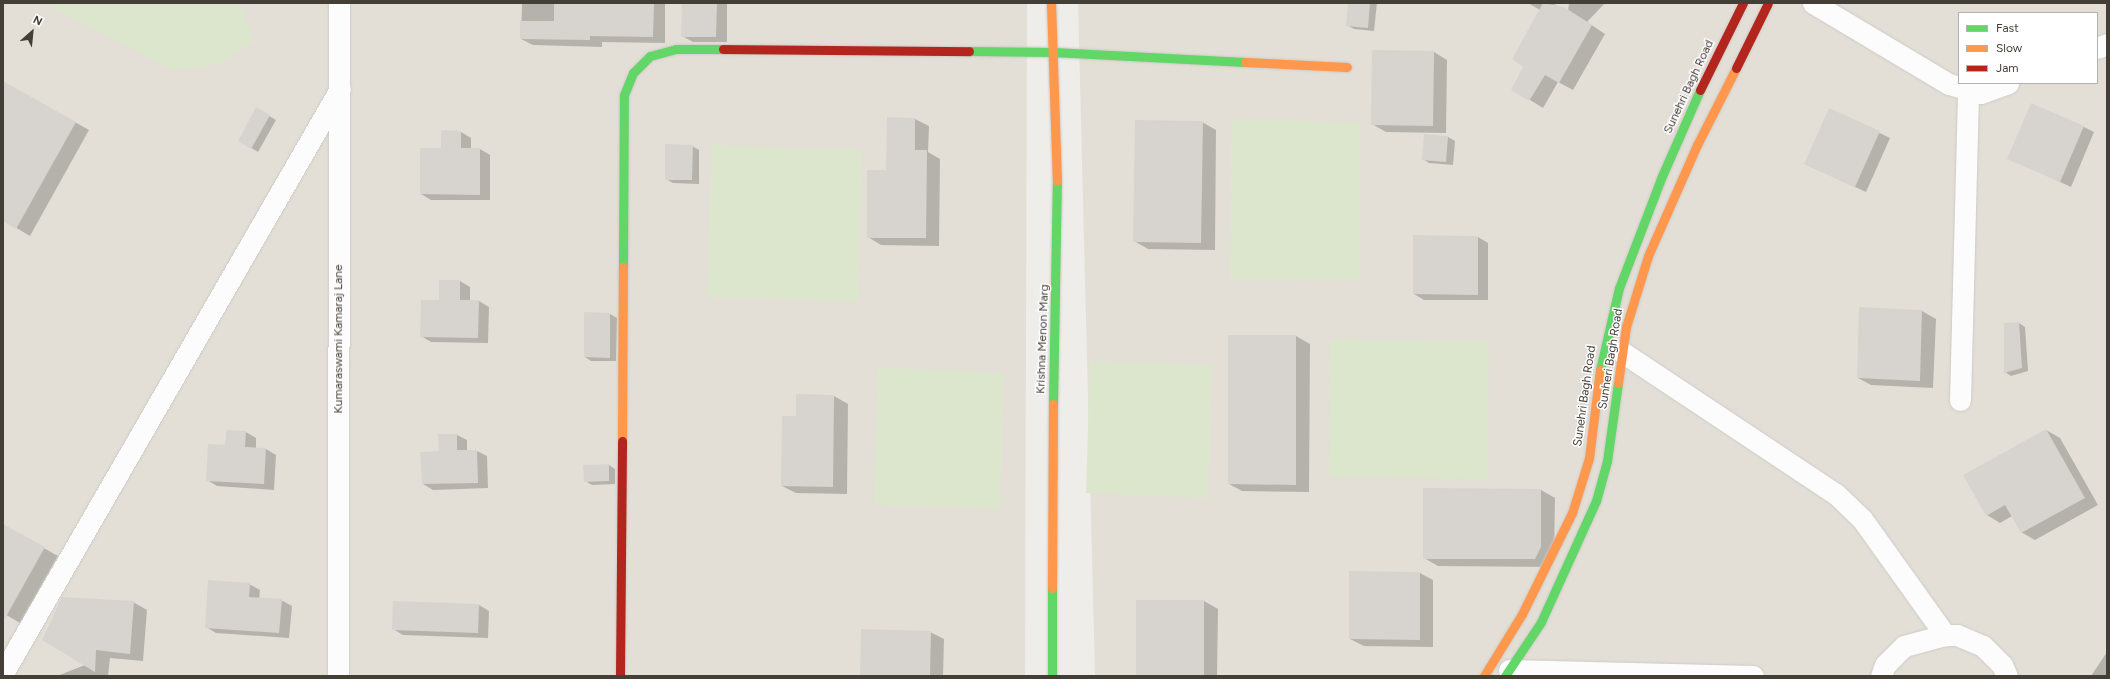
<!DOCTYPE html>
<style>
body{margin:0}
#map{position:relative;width:2110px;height:679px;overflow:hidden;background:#efede9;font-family:Figtree,sans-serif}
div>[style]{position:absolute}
.residential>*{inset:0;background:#e3dfd7}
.green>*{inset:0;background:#dce6cc}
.shadow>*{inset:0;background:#0003}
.building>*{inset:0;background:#d7d4d0}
.roads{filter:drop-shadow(0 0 1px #cdcbc7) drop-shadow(0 0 1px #cdcbc7)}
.street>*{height:21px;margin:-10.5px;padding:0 10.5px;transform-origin:10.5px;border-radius:10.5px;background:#fdfcfc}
.fast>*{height:9px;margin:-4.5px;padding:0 4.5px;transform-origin:4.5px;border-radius:4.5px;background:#63d668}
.slow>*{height:9px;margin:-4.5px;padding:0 4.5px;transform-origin:4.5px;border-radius:4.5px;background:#ff974d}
.jam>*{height:9px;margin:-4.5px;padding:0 4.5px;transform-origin:4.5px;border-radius:4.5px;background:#b3261e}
span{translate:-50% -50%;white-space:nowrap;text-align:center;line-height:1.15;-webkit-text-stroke:3px #fff;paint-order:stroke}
.street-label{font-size:12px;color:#433e36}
.frame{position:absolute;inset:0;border:4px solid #433e36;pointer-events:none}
.legend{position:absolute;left:1958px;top:12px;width:140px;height:72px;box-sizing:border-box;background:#fff;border:1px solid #b4b2af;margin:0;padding:5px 7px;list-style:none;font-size:12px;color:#433e36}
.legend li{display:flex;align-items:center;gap:8px;height:20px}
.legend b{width:20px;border:1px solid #b4b2af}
.north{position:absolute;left:12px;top:12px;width:40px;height:40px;-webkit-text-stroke:3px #fff;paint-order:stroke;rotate:27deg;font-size:11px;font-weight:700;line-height:16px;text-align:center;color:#433e36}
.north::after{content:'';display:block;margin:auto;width:14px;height:18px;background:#433e36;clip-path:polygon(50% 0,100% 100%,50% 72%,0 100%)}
</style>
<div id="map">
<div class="residential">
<i style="clip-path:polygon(3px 3px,1027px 3px,1025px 676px,3px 676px)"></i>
<i style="clip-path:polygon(evenodd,1078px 3px,2107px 3px,2107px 676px,1095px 676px,1078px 3px,1959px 13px,2097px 13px,2097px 83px,1959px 83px,1959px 13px)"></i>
</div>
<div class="green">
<i style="clip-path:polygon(53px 3px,239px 3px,254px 41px,218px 64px,186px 70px,170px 69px,55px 9px)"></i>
<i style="clip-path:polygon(1231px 120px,1360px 122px,1359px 280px,1230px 279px)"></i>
<i style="clip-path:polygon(712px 145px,862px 150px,858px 302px,707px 297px)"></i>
<i style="clip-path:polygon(1330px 339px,1489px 340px,1488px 479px,1329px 477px)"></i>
<i style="clip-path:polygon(1090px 361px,1212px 365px,1208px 498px,1086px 493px)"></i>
<i style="clip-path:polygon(878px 368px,1004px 372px,1000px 509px,874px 505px)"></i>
</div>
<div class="shadow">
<i style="clip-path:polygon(522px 3px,665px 3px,665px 43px,602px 42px,602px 47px,533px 45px,521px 39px)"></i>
<i style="clip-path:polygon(683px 3px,727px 3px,727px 42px,693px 42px,682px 36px)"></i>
<i style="clip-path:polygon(1349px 3px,1377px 3px,1374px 31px,1354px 29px,1347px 25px)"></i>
<i style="clip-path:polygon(1528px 3px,1552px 3px,1568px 12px,1569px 3px,1604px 4px,1587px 22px,1605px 34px,1573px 90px,1558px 82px,1543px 108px,1512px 89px,1524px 67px,1540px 10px)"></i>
<i style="clip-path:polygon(1434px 52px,1447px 60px,1446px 133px,1386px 132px,1372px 124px)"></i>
<i style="clip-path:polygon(3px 82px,89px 130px,30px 236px,3px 220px)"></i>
<i style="clip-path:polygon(257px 109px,276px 120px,258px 152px,239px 141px)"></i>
<i style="clip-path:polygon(1830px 109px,1890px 138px,1866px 192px,1805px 164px)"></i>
<i style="clip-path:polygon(888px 118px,915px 119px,929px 126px,928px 152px,940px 159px,939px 246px,881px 245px,868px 237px,887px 171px)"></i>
<i style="clip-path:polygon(1202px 122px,1216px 130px,1215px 250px,1148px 249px,1134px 241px)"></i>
<i style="clip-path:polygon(2084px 127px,2094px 132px,2071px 187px,2008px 158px)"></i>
<i style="clip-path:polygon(442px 132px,461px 132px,471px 138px,471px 149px,480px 149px,490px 155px,490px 200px,431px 200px,421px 194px,442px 150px)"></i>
<i style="clip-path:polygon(1448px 137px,1455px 141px,1453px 165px,1429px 163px,1423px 159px)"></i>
<i style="clip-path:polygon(692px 146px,699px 150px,699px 184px,673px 183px,666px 179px)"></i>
<i style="clip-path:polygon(1478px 237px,1488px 243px,1488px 300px,1424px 300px,1414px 294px)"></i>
<i style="clip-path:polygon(440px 281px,460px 281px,470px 287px,470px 301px,479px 301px,489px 307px,488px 343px,431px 342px,421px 336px,440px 301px)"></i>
<i style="clip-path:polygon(1860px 308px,1922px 311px,1936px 319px,1933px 388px,1871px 385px,1858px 378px)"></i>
<i style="clip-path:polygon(610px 314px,617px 318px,616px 361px,591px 361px,585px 357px)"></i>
<i style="clip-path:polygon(2019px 323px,2025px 327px,2028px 371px,2011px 376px,2005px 372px)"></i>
<i style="clip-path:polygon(1229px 336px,1296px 336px,1310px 344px,1309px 492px,1242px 491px,1229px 484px)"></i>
<i style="clip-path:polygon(797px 395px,834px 396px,848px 404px,847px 494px,796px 493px,782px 486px,797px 417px)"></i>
<i style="clip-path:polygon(2046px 430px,2060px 438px,2098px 505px,2035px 540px,2021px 532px,2012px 516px,2000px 523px,1987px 515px)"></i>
<i style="clip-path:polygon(227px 431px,246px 432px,256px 438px,256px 449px,266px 449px,276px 455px,274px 490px,217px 486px,207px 480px,226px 446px)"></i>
<i style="clip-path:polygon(457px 435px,467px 440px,467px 451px,477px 451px,487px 456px,488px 488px,433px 490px,423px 484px,440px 452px)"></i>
<i style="clip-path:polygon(609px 465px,615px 469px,615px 484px,592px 485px,585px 481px)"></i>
<i style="clip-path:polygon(1541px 490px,1555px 498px,1554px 555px,1549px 567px,1438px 566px,1424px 558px)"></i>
<i style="clip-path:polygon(3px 525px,58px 556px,20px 623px,3px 613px)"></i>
<i style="clip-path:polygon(1420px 573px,1433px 580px,1433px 647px,1364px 646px,1350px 639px)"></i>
<i style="clip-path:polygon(249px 584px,260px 590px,259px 599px,281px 600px,292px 606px,289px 638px,216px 633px,206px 627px)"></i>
<i style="clip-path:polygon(1137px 601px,1204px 601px,1218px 609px,1217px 676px,1137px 676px)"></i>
<i style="clip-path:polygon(133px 602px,147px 610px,143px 661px,110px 658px,108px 676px,57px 676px,85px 665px,43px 639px)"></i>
<i style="clip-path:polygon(479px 605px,489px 611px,488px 638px,403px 635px,393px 629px)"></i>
<i style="clip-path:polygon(930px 632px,944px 639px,943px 676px,861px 676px)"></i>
<i style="clip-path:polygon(2107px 652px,2107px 676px,2091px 676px)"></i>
</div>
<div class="building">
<i style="clip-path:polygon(554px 3px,654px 3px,653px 37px,590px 36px,590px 40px,520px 39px,520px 21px,554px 21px)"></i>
<i style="clip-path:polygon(682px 3px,717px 3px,716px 37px,681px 37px)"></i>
<i style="clip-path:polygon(1348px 3px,1370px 3px,1368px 28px,1346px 26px)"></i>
<i style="clip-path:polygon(1543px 3px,1564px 7px,1592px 25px,1559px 83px,1545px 75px,1529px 101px,1511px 90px,1523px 67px,1512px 59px)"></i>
<i style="clip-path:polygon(1372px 50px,1434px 51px,1433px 126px,1371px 125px)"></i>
<i style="clip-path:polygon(3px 81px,76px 122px,16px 229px,3px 221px)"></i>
<i style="clip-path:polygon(2031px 103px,2084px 126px,2060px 182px,2007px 159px)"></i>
<i style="clip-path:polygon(256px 107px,270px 115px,251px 149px,238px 141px)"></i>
<i style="clip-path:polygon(1829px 108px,1880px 131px,1855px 187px,1804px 164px)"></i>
<i style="clip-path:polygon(887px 117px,915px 118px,915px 150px,927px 150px,926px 238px,867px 238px,867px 170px,886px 170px)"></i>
<i style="clip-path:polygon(1135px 120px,1203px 121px,1201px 243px,1133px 242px)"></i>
<i style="clip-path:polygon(441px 130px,461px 131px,461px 148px,480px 148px,480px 195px,420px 194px,420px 148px,441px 148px)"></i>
<i style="clip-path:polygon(1424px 134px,1448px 136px,1446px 162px,1422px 160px)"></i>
<i style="clip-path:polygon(665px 144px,693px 145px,692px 180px,665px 180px)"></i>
<i style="clip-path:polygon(1413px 235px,1478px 236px,1478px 295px,1413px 294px)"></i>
<i style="clip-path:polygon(439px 280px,460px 280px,460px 300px,479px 300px,478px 338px,420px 337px,421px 300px,439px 300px)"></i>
<i style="clip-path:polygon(1859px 307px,1922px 310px,1920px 381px,1857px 378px)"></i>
<i style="clip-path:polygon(584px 312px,610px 313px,610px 358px,584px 357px)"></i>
<i style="clip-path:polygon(2019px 322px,2022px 368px,2004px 373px,2004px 323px)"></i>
<i style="clip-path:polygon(1228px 335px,1296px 335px,1296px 485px,1228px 484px)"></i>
<i style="clip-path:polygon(796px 394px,834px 395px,833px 487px,781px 486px,782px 416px,796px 416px)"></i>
<i style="clip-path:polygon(2046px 429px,2085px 498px,2021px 533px,2005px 505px,1986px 516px,1963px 475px)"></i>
<i style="clip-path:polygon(227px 430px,246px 431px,245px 447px,266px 448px,264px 484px,206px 481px,208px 444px,225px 445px)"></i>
<i style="clip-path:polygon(438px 434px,457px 434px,457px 450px,477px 450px,478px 483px,422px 484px,420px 452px,439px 451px)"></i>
<i style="clip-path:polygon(609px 464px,609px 481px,584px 482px,583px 465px)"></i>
<i style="clip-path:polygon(1423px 488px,1541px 489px,1541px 547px,1535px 559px,1423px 559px)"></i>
<i style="clip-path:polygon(3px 524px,45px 547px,3px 622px)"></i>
<i style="clip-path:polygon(1349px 571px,1420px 572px,1420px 640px,1349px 639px)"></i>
<i style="clip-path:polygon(208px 580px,250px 583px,249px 597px,282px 599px,279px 633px,205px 628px)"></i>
<i style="clip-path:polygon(62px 597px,134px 601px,130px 654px,96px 650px,95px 672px,42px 640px)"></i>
<i style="clip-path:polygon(1136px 600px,1204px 600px,1204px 676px,1136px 676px)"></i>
<i style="clip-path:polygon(393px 601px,479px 604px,478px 633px,392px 630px)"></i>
<i style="clip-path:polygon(861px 629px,931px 631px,930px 676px,860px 676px)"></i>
</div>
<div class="roads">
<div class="street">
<i style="left:1813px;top:3px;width:158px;rotate:30.8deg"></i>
<i style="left:1949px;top:84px;width:33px;rotate:16deg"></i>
<i style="left:1981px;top:93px;width:29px;rotate:-20deg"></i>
<i style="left:2097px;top:48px;width:11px;rotate:-22deg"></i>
<i style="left:1622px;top:352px;width:257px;rotate:33.6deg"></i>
<i style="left:1836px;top:494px;width:36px;rotate:44deg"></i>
<i style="left:1862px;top:519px;width:143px;rotate:54.4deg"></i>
<i style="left:1960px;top:400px;width:309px;rotate:-88.5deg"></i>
<i style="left:1509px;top:670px;width:244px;rotate:1.4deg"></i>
<i style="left:3px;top:673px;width:674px;rotate:-60.01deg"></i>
<i style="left:338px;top:676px;width:673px;rotate:-89.91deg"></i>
<i style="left:1881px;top:676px;width:12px;rotate:-70deg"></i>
<i style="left:1885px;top:665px;width:27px;rotate:-45deg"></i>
<i style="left:1904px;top:646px;width:42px;rotate:-15deg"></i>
<i style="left:1945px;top:635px;width:12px"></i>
<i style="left:1957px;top:635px;width:28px;rotate:23deg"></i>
<i style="left:1983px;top:646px;width:27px;rotate:45deg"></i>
<i style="left:2002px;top:665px;width:12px;rotate:66deg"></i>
</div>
<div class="fast">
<i style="left:969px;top:51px;width:84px;rotate:0.7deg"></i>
<i style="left:1053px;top:52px;width:192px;rotate:3deg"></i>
<i style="left:623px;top:267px;width:172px;rotate:-89.7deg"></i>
<i style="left:624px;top:95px;width:24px;rotate:-68deg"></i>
<i style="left:633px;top:73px;width:24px;rotate:-45deg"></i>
<i style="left:650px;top:56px;width:27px;rotate:-15deg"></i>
<i style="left:676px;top:49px;width:47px"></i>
<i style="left:1600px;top:370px;width:84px;rotate:-77deg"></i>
<i style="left:1619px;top:288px;width:120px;rotate:-69deg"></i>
<i style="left:1662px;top:176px;width:94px;rotate:-66.2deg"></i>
<i style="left:1053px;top:404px;width:223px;rotate:-89deg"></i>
<i style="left:1052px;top:676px;width:88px;rotate:-90deg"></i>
<i style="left:1505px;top:676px;width:65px;rotate:-56.3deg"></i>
<i style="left:1541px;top:622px;width:133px;rotate:-65.6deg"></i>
<i style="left:1596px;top:501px;width:41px;rotate:-74.6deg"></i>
<i style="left:1607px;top:461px;width:79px;rotate:-82deg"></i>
</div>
<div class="slow">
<i style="left:1051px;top:3px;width:178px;rotate:88.1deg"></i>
<i style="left:1245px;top:62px;width:102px;rotate:2.8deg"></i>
<i style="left:1618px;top:383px;width:57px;rotate:-81.9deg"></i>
<i style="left:1626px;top:327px;width:74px;rotate:-72.8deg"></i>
<i style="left:1648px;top:256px;width:121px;rotate:-66.2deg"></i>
<i style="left:1697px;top:145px;width:86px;rotate:-63.1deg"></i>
<i style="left:622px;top:441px;width:174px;rotate:-89.7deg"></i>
<i style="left:1052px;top:588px;width:184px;rotate:-89.7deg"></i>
<i style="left:1484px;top:676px;width:73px;rotate:-58.5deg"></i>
<i style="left:1522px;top:614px;width:113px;rotate:-63.7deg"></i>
<i style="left:1572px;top:513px;width:58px;rotate:-72.8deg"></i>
<i style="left:1589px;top:458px;width:89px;rotate:-82.9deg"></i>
</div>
<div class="jam">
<i style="left:723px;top:49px;width:246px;rotate:0.5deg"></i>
<i style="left:1736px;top:68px;width:72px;rotate:-63.8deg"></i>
<i style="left:1700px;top:90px;width:97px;rotate:-63.7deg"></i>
<i style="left:620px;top:676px;width:235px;rotate:-89.5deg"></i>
</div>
</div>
<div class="street-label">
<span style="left:1689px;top:87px;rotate:-65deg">Sunehri Bagh Road</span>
<span style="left:339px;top:339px;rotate:-90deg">Kumaraswami Kamaraj Lane</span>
<span style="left:1043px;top:339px;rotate:-88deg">Krishna Menon Marg</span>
<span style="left:1611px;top:359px;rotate:-81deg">Sunheri Bagh Road</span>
<span style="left:1585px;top:396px;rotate:-82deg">Sunehri Bagh Road</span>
</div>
<div class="frame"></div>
<ul class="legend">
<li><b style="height:5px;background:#63d668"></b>Fast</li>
<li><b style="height:5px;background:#ff974d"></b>Slow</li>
<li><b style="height:5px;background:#b3261e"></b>Jam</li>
</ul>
<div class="north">N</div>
</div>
